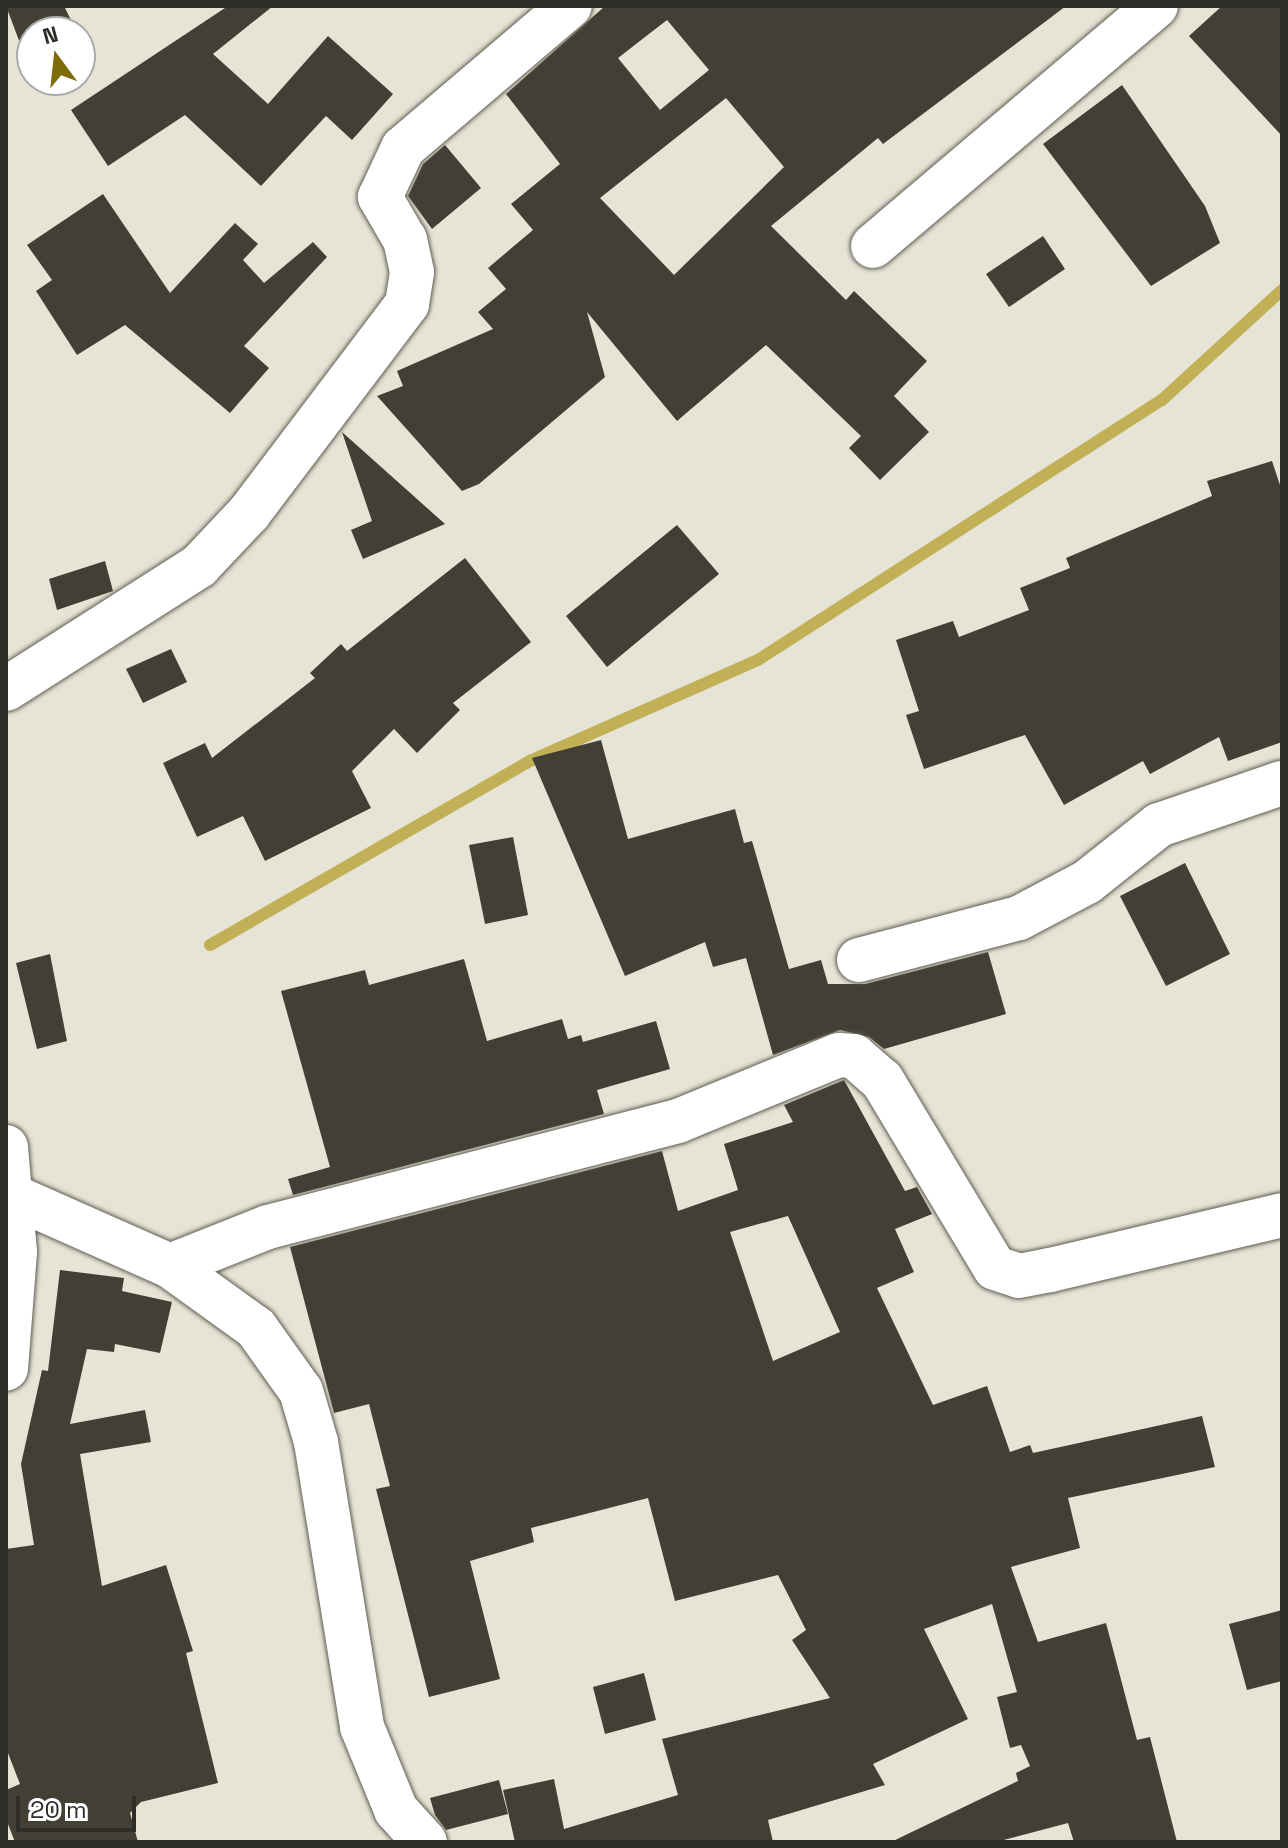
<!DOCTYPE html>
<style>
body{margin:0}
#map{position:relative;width:1288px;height:1848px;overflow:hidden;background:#e6e4d6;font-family:"Space Grotesk",sans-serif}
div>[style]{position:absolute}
.stream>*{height:12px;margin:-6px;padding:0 6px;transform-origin:6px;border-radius:6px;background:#c1b055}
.building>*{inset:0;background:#423f34}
.roads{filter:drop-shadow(0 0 2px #5f5d51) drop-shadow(0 0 2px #5f5d51)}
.minor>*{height:44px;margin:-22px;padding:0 22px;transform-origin:22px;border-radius:22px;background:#fff}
span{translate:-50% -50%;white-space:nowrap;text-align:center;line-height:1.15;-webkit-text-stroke:8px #fff;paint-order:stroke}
.frame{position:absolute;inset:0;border:8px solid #2d2c26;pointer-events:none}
.north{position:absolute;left:16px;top:16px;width:80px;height:80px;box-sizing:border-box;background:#fff;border:2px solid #ababa8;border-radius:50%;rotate:345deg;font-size:22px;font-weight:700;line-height:32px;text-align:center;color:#2d2c26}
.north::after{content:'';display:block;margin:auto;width:28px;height:36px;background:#7d6c07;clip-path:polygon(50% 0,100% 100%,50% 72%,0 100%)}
.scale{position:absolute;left:16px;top:1796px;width:120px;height:36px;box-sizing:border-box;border:4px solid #2d2c26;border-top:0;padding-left:10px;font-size:24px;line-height:28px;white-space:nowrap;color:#2d2c26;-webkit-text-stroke:6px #fff;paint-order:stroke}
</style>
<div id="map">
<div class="stream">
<i style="left:210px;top:945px;width:371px;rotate:-29.9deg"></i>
<i style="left:532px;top:760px;width:247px;rotate:-23.9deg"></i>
<i style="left:758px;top:660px;width:480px;rotate:-32.8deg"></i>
<i style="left:1162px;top:400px;width:163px;rotate:-42.5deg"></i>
</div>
<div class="building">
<i style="clip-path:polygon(6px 6px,64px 6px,77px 32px,32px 32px,29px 67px)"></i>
<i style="clip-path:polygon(228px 6px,273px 6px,213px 54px,268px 104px,328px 36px,393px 94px,352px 140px,326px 116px,261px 186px,185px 115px,108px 166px,71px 110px)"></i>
<i style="clip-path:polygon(evenodd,605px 6px,1066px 6px,883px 144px,878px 138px,771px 226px,846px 300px,854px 291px,927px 361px,894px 396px,929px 432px,880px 480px,849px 448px,861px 436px,766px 345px,677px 421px,587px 312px,605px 377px,479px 484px,462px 491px,377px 396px,403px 386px,397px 371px,493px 329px,478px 312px,506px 289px,488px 268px,533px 230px,511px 204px,560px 164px,506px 94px,605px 6px,667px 20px,709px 70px,660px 110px,618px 58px,667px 20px,605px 6px,726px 98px,784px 167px,674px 275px,600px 198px,726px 98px)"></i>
<i style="clip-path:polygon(1222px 6px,1282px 6px,1282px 136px,1189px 36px)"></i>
<i style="clip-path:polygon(1122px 85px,1205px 206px,1220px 243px,1151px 286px,1043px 144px)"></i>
<i style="clip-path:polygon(445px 145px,481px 188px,432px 229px,408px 196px,423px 164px)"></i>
<i style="clip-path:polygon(103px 194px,170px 293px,235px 223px,258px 244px,243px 260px,264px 283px,313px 242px,327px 257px,244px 346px,269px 368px,230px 413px,125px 325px,77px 355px,36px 291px,52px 280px,27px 245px)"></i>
<i style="clip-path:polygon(1043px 236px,1065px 269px,1009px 307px,986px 274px)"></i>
<i style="clip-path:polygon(342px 432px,445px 524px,363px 559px,351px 530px,372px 521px)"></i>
<i style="clip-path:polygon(1272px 461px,1282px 491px,1282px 742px,1228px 761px,1219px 737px,1150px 774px,1143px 761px,1064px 805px,1025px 735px,924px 769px,906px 715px,919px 711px,896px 640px,953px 621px,959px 637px,1029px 610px,1020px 588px,1070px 568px,1066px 558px,1212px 496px,1207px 481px)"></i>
<i style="clip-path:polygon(677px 525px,719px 574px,607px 667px,566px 616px)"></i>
<i style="clip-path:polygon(465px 558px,531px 642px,453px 703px,460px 710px,417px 753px,394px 729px,352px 771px,371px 808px,265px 861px,243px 816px,197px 837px,163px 763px,205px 743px,212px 758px,315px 678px,310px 673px,341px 644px,347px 651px)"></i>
<i style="clip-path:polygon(105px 561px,113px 591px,57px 610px,49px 579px)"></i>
<i style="clip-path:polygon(171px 649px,187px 682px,143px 703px,126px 669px)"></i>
<i style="clip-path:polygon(601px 740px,628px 839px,735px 809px,744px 843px,752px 841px,789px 969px,821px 960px,828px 984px,865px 984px,988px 952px,1006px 1014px,884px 1049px,869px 1037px,840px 1030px,773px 1055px,746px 958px,713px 967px,705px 942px,625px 976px,532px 758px)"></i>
<i style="clip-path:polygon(513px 837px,528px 915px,485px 924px,469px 845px)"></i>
<i style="clip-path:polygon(1185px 863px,1230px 954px,1166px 986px,1120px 896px)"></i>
<i style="clip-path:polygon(50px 954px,67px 1041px,37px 1049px,16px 963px)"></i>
<i style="clip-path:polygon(464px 959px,487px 1041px,562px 1019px,568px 1039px,581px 1035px,583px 1042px,656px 1021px,670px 1069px,597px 1090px,604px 1114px,293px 1195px,288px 1179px,330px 1167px,281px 991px,365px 970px,369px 985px)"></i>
<i style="clip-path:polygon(evenodd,844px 1080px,905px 1191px,917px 1187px,932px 1214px,895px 1229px,914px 1272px,877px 1288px,933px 1405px,987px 1386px,1010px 1452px,1030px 1445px,1033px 1453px,1202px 1416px,1215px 1467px,1068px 1498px,1080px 1548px,1011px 1567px,1038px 1642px,1106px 1623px,1137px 1740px,1150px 1737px,1177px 1842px,1074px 1842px,1068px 1823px,996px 1842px,891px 1842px,1018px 1781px,1016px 1773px,1030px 1766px,1021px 1745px,1010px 1748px,997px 1697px,1017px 1692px,992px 1604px,924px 1629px,968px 1719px,873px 1764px,885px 1785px,768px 1820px,773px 1842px,515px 1842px,503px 1790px,554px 1779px,564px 1829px,678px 1795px,662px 1739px,830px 1698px,792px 1640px,806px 1630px,778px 1575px,675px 1601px,648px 1498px,531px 1528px,534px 1542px,470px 1561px,500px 1679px,429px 1697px,376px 1489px,390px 1486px,369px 1404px,334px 1413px,290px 1247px,662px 1151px,678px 1211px,738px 1190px,724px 1144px,793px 1122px,784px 1105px,844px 1080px,788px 1216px,840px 1332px,773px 1361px,730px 1232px,788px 1216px)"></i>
<i style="clip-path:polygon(60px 1270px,124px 1278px,122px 1291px,172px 1302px,160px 1353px,115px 1344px,114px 1352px,87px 1349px,70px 1424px,145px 1410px,151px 1442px,80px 1454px,102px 1586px,166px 1565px,193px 1651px,186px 1653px,218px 1783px,141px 1802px,130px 1813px,138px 1842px,15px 1842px,6px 1819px,6px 1790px,20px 1784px,6px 1748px,6px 1549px,34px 1545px,21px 1464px,42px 1370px,48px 1371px)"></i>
<i style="clip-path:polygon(1282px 1610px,1282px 1681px,1247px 1690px,1229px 1624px)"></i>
<i style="clip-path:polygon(644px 1673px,656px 1720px,605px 1734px,593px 1687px)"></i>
<i style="clip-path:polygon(499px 1780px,508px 1814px,446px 1830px,435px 1815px,430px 1798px)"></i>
</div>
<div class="roads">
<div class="minor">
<i style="left:873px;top:246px;width:371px;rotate:-40.3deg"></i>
<i style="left:6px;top:689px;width:229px;rotate:-32.5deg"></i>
<i style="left:199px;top:566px;width:73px;rotate:-46.7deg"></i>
<i style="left:249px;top:513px;width:262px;rotate:-52.9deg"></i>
<i style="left:407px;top:304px;width:32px;rotate:-81deg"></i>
<i style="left:412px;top:272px;width:33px;rotate:-102deg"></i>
<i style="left:405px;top:240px;width:50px;rotate:-120.2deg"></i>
<i style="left:380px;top:197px;width:54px;rotate:-64.9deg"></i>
<i style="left:403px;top:148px;width:219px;rotate:-40.4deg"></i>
<i style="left:859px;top:960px;width:165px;rotate:-14.7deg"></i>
<i style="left:1019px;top:918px;width:77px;rotate:-27.9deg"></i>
<i style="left:1087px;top:882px;width:92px;rotate:-38.4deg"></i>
<i style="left:1159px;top:825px;width:130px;rotate:-18.9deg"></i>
<i style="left:6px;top:1147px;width:105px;rotate:85.1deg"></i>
<i style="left:15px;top:1252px;width:117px;rotate:94.4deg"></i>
<i style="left:10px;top:1195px;width:175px;rotate:23.9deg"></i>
<i style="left:170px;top:1266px;width:106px;rotate:35.8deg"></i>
<i style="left:256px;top:1328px;width:77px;rotate:54.5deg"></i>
<i style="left:301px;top:1391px;width:53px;rotate:73.6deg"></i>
<i style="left:316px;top:1442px;width:289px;rotate:80.8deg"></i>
<i style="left:362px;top:1727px;width:90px;rotate:67.7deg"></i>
<i style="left:396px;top:1810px;width:43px;rotate:47.8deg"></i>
<i style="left:170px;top:1266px;width:105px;rotate:-21.7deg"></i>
<i style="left:268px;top:1227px;width:423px;rotate:-14.5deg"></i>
<i style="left:678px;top:1121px;width:174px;rotate:-22.3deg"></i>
<i style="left:839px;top:1055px;width:15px;rotate:4deg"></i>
<i style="left:854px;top:1056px;width:37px;rotate:41deg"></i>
<i style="left:882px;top:1080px;width:219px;rotate:59deg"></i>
<i style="left:995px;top:1268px;width:25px;rotate:18deg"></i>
<i style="left:1019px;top:1276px;width:32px;rotate:-11deg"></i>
<i style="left:1050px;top:1270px;width:238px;rotate:-13.3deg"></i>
</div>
</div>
<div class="frame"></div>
<div class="north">N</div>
<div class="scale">20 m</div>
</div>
